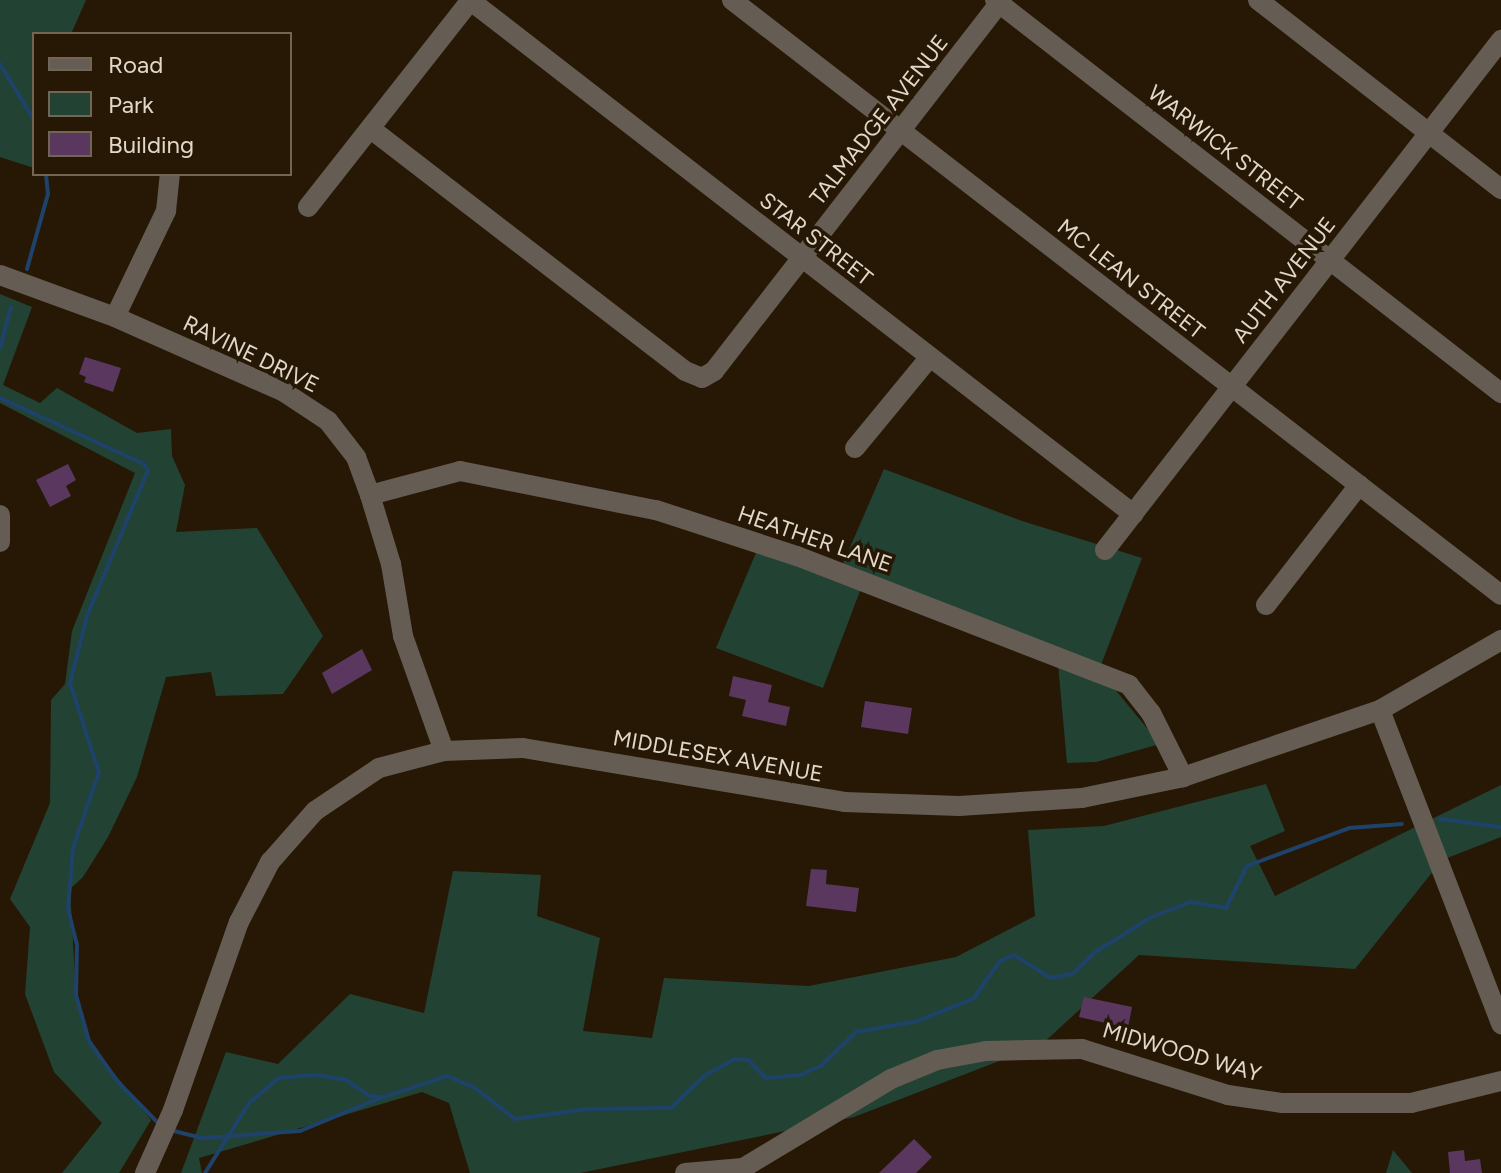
<!DOCTYPE html>
<style>
body{margin:0}
#map{position:relative;width:1501px;height:1173px;overflow:hidden;background:#261804;font-family:Figtree,sans-serif}
div>[style]{position:absolute}
.green>*{inset:0;background:#224334}
.stream>*{height:4px;margin:-2px;padding:0 2px;transform-origin:2px;border-radius:2px;background:#1e4269}
.building>*{inset:0;background:#5a375f}
.minor>*{height:20px;margin:-10px;padding:0 10px;transform-origin:10px;border-radius:10px;background:#655c53}
span{translate:-50% -50%;white-space:nowrap;text-align:center;line-height:1.15;-webkit-text-stroke:7px #261804;paint-order:stroke}
.street-label{font-size:22px;color:#e1d8cb}
.legend{position:absolute;left:32px;top:32px;width:260px;height:144px;box-sizing:border-box;background:#261804;border:2px solid #716554;margin:0;padding:10px 14px;list-style:none;font-size:24px;color:#e1d8cb}
.legend li{display:flex;align-items:center;gap:16px;height:40px}
.legend b{width:40px;border:2px solid #716554}
</style>
<div id="map">
<div class="green">
<i style="clip-path:polygon(0 0,86px 0,71px 34px,34px 34px,34px 168px,0 157px)"></i>
<i style="clip-path:polygon(0 294px,32px 307px,3px 385px,40px 403px,57px 388px,137px 433px,171px 429px,172px 456px,185px 485px,176px 532px,257px 528px,323px 636px,283px 694px,216px 696px,211px 672px,166px 677px,137px 777px,108px 837px,83px 877px,70px 889px,76px 995px,89px 1041px,151px 1120px,119px 1173px,62px 1173px,102px 1123px,54px 1072px,25px 994px,30px 927px,10px 899px,50px 803px,51px 700px,65px 684px,72px 631px,135px 473px,0 403px)"></i>
<i style="clip-path:polygon(884px 469px,1022px 521px,1142px 558px,1099px 670px,1160px 744px,1096px 762px,1067px 763px,1057px 653px,865px 578px,823px 688px,716px 648px,763px 536px,841px 568px)"></i>
<i style="clip-path:polygon(1266px 784px,1285px 831px,1250px 846px,1275px 896px,1501px 785px,1501px 837px,1442px 860px,1355px 969px,1139px 955px,1041px 1045px,854px 1117px,580px 1173px,470px 1173px,449px 1103px,422px 1092px,199px 1158px,202px 1173px,181px 1173px,226px 1052px,278px 1064px,350px 994px,424px 1013px,453px 871px,541px 875px,537px 916px,600px 938px,583px 1031px,652px 1038px,664px 978px,809px 986px,956px 957px,1035px 916px,1028px 830px,1104px 826px)"></i>
<i style="clip-path:polygon(1393px 1150px,1412px 1173px,1386px 1173px)"></i>
</div>
<div class="stream">
<i style="left:0;top:64px;width:66px;rotate:58.7deg"></i>
<i style="left:27px;top:269px;width:78px;rotate:-74.4deg"></i>
<i style="left:48px;top:194px;width:20px;rotate:-96deg"></i>
<i style="left:0;top:348px;width:42px;rotate:-75deg"></i>
<i style="left:0;top:398px;width:158px;rotate:24.6deg"></i>
<i style="left:144px;top:464px;width:7px;rotate:56deg"></i>
<i style="left:148px;top:470px;width:158px;rotate:112.7deg"></i>
<i style="left:87px;top:616px;width:69px;rotate:104.2deg"></i>
<i style="left:70px;top:683px;width:94px;rotate:72deg"></i>
<i style="left:99px;top:772px;width:80px;rotate:108.9deg"></i>
<i style="left:73px;top:848px;width:61px;rotate:94.7deg"></i>
<i style="left:68px;top:909px;width:36px;rotate:76deg"></i>
<i style="left:77px;top:944px;width:51px;rotate:91.1deg"></i>
<i style="left:76px;top:995px;width:48px;rotate:74.2deg"></i>
<i style="left:89px;top:1041px;width:49px;rotate:55deg"></i>
<i style="left:117px;top:1081px;width:60px;rotate:45.7deg"></i>
<i style="left:1440px;top:819px;width:62px;rotate:7.5deg"></i>
<i style="left:170px;top:1130px;width:34px;rotate:14deg"></i>
<i style="left:203px;top:1138px;width:97px;rotate:-4.1deg"></i>
<i style="left:300px;top:1131px;width:87px;rotate:-22.4deg"></i>
<i style="left:205px;top:1173px;width:83px;rotate:-57.8deg"></i>
<i style="left:249px;top:1103px;width:39px;rotate:-40deg"></i>
<i style="left:279px;top:1078px;width:37px;rotate:-5deg"></i>
<i style="left:316px;top:1075px;width:30px;rotate:9deg"></i>
<i style="left:346px;top:1080px;width:29px;rotate:34deg"></i>
<i style="left:370px;top:1096px;width:14px;rotate:4deg"></i>
<i style="left:384px;top:1097px;width:66px;rotate:-18.4deg"></i>
<i style="left:447px;top:1076px;width:30px;rotate:23deg"></i>
<i style="left:475px;top:1088px;width:51px;rotate:37.8deg"></i>
<i style="left:515px;top:1119px;width:74px;rotate:-7.8deg"></i>
<i style="left:588px;top:1109px;width:83px;rotate:-0.7deg"></i>
<i style="left:671px;top:1108px;width:46px;rotate:-44.1deg"></i>
<i style="left:704px;top:1076px;width:35px;rotate:-29deg"></i>
<i style="left:735px;top:1059px;width:13px;rotate:4deg"></i>
<i style="left:748px;top:1060px;width:25px;rotate:45deg"></i>
<i style="left:766px;top:1078px;width:35px;rotate:-5deg"></i>
<i style="left:801px;top:1075px;width:23px;rotate:-25deg"></i>
<i style="left:822px;top:1065px;width:47px;rotate:-44.1deg"></i>
<i style="left:856px;top:1032px;width:63px;rotate:-10.1deg"></i>
<i style="left:918px;top:1021px;width:61px;rotate:-22.3deg"></i>
<i style="left:974px;top:998px;width:45px;rotate:-54.9deg"></i>
<i style="left:1000px;top:961px;width:15px;rotate:-23deg"></i>
<i style="left:1014px;top:955px;width:44px;rotate:31.9deg"></i>
<i style="left:1051px;top:978px;width:21px;rotate:-11deg"></i>
<i style="left:1072px;top:974px;width:34px;rotate:-43deg"></i>
<i style="left:1097px;top:951px;width:62px;rotate:-31.9deg"></i>
<i style="left:1150px;top:918px;width:43px;rotate:-21.8deg"></i>
<i style="left:1190px;top:902px;width:36px;rotate:9deg"></i>
<i style="left:1226px;top:908px;width:47px;rotate:-63.4deg"></i>
<i style="left:1247px;top:866px;width:109px;rotate:-20.4deg"></i>
<i style="left:1349px;top:828px;width:53px;rotate:-4.3deg"></i>
</div>
<div class="building">
<i style="clip-path:polygon(85px 357px,121px 368px,113px 392px,84px 382px,86px 377px,79px 374px)"></i>
<i style="clip-path:polygon(68px 464px,76px 480px,66px 486px,71px 496px,50px 507px,36px 480px)"></i>
<i style="clip-path:polygon(362px 649px,372px 670px,332px 694px,322px 673px)"></i>
<i style="clip-path:polygon(733px 676px,772px 685px,768px 702px,790px 707px,786px 726px,742px 716px,746px 700px,729px 696px)"></i>
<i style="clip-path:polygon(865px 701px,912px 708px,908px 734px,861px 727px)"></i>
<i style="clip-path:polygon(811px 869px,827px 870px,826px 884px,859px 888px,856px 912px,806px 906px)"></i>
<i style="clip-path:polygon(1084px 997px,1132px 1007px,1128px 1028px,1079px 1017px)"></i>
<i style="clip-path:polygon(914px 1139px,932px 1157px,916px 1173px,879px 1173px)"></i>
<i style="clip-path:polygon(1464px 1150px,1465px 1161px,1480px 1159px,1482px 1173px,1450px 1173px,1448px 1152px)"></i>
</div>
<div class="minor">
<i style="left:732px;top:0;width:972px;rotate:37.73deg"></i>
<i style="left:995px;top:0;width:641px;rotate:37.84deg"></i>
<i style="left:1258px;top:0;width:308px;rotate:37.9deg"></i>
<i style="left:471px;top:1px;width:838px;rotate:37.77deg"></i>
<i style="left:371px;top:129px;width:396px;rotate:37.6deg"></i>
<i style="left:685px;top:371px;width:18px;rotate:22deg"></i>
<i style="left:702px;top:378px;width:14px;rotate:-30deg"></i>
<i style="left:714px;top:371px;width:470px;rotate:-52.2deg"></i>
<i style="left:308px;top:207px;width:263px;rotate:-51.8deg"></i>
<i style="left:0;top:275px;width:122px;rotate:20.1deg"></i>
<i style="left:115px;top:317px;width:185px;rotate:23.9deg"></i>
<i style="left:284px;top:392px;width:53px;rotate:33.4deg"></i>
<i style="left:328px;top:421px;width:46px;rotate:52.1deg"></i>
<i style="left:356px;top:457px;width:40px;rotate:69.8deg"></i>
<i style="left:370px;top:495px;width:72px;rotate:73.1deg"></i>
<i style="left:391px;top:564px;width:73px;rotate:80.5deg"></i>
<i style="left:403px;top:636px;width:122px;rotate:70.4deg"></i>
<i style="left:115px;top:317px;width:118px;rotate:-64.3deg"></i>
<i style="left:166px;top:211px;width:37px;rotate:-84deg"></i>
<i style="left:855px;top:448px;width:118px;rotate:-50.5deg"></i>
<i style="left:370px;top:495px;width:93px;rotate:-14.9deg"></i>
<i style="left:460px;top:471px;width:200px;rotate:11.3deg"></i>
<i style="left:656px;top:510px;width:148px;rotate:18.1deg"></i>
<i style="left:797px;top:556px;width:356px;rotate:21.2deg"></i>
<i style="left:1129px;top:685px;width:36px;rotate:52deg"></i>
<i style="left:1151px;top:713px;width:72px;rotate:63.4deg"></i>
<i style="left:0;top:515px;width:27px;rotate:90deg"></i>
<i style="left:1105px;top:550px;width:646px;rotate:-52.17deg"></i>
<i style="left:1266px;top:605px;width:152px;rotate:-52.2deg"></i>
<i style="left:1380px;top:710px;width:337px;rotate:68.9deg"></i>
<i style="left:145px;top:1173px;width:69px;rotate:-66deg"></i>
<i style="left:173px;top:1110px;width:199px;rotate:-70.7deg"></i>
<i style="left:239px;top:922px;width:68px;rotate:-62.7deg"></i>
<i style="left:270px;top:862px;width:68px;rotate:-48.6deg"></i>
<i style="left:315px;top:811px;width:77px;rotate:-33.9deg"></i>
<i style="left:379px;top:768px;width:67px;rotate:-14.7deg"></i>
<i style="left:444px;top:751px;width:79px;rotate:-2.2deg"></i>
<i style="left:523px;top:748px;width:326px;rotate:9.5deg"></i>
<i style="left:844px;top:802px;width:115px;rotate:2deg"></i>
<i style="left:959px;top:806px;width:123px;rotate:-3.7deg"></i>
<i style="left:1082px;top:798px;width:103px;rotate:-11.7deg"></i>
<i style="left:1183px;top:777px;width:208px;rotate:-18.8deg"></i>
<i style="left:1380px;top:710px;width:140px;rotate:-30deg"></i>
<i style="left:685px;top:1173px;width:58px;rotate:-4.9deg"></i>
<i style="left:743px;top:1168px;width:173px;rotate:-31deg"></i>
<i style="left:891px;top:1079px;width:50px;rotate:-22.4deg"></i>
<i style="left:937px;top:1060px;width:50px;rotate:-10.4deg"></i>
<i style="left:986px;top:1051px;width:96px;rotate:-1.2deg"></i>
<i style="left:1082px;top:1049px;width:153px;rotate:17.5deg"></i>
<i style="left:1228px;top:1095px;width:55px;rotate:8.4deg"></i>
<i style="left:1282px;top:1103px;width:129px"></i>
<i style="left:1411px;top:1103px;width:93px;rotate:-13.7deg"></i>
</div>
<div class="street-label">
<span style="left:879px;top:120px;rotate:-52deg">TALMADGE AVENUE</span>
<span style="left:1225px;top:148px;rotate:38deg">WARWICK STREET</span>
<span style="left:816px;top:239px;rotate:38deg">STAR STREET</span>
<span style="left:1131px;top:279px;rotate:38deg">MC LEAN STREET</span>
<span style="left:1284px;top:280px;rotate:-52deg">AUTH AVENUE</span>
<span style="left:251px;top:354px;rotate:26deg">RAVINE DRIVE</span>
<span style="left:815px;top:539px;rotate:19deg">HEATHER LANE</span>
<span style="left:718px;top:756px;rotate:10deg">MIDDLESEX AVENUE</span>
<span style="left:1182px;top:1052px;rotate:16deg">MIDWOOD WAY</span>
</div>
<ul class="legend">
<li><b style="height:10px;background:#655c53"></b>Road</li>
<li><b style="height:22px;background:#224334"></b>Park</li>
<li><b style="height:22px;background:#5a375f"></b>Building</li>
</ul>
</div>
